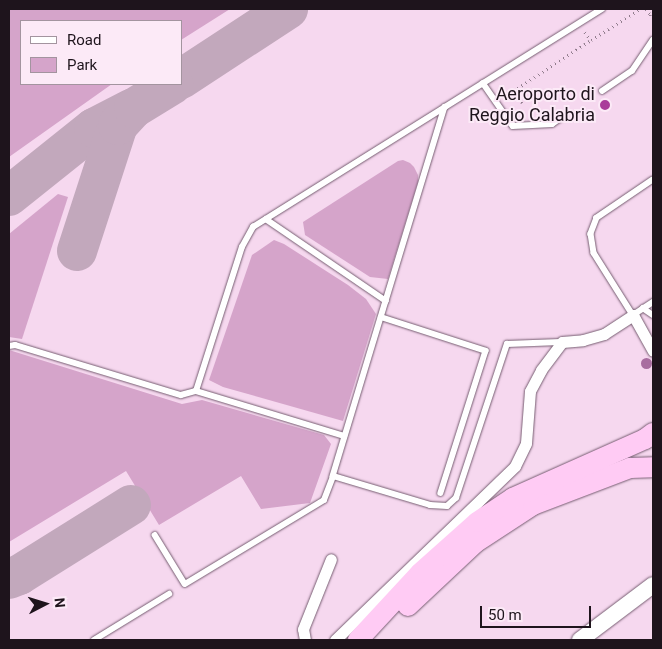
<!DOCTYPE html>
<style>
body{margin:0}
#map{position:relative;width:662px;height:649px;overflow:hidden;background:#f6d8ef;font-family:Roboto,sans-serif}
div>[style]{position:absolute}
.green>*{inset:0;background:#d5a4ca}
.taxiway>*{height:40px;margin:-20px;padding:0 20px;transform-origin:20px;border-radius:20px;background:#c2a8bc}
.path>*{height:2.5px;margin-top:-1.25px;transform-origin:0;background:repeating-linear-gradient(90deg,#907c8c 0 1px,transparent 0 5px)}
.roads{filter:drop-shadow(0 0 1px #765d71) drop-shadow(0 0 1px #765d71)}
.service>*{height:5.5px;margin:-2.75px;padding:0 2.75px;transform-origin:2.75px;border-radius:2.75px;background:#fff}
.minor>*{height:11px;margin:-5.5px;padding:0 5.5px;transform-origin:5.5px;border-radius:5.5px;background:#fff}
.secondary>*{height:16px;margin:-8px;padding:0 8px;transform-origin:8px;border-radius:8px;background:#fff}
.trunk>*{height:20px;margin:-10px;padding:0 10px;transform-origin:10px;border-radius:10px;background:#ffcbf4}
.trees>*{width:11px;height:11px;margin:-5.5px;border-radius:50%;background:#a86d9f}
.dots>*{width:14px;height:14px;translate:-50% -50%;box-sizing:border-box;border:2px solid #fceaf7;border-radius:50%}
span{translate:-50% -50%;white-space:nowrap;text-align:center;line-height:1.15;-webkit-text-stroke:4px #fceaf7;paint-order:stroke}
.poi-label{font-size:18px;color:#1e141c}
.right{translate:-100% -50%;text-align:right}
.frame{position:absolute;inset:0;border:10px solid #1e141c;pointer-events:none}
.legend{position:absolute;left:20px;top:20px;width:162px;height:65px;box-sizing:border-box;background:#fceaf7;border:1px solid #a3949f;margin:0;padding:6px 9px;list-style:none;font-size:15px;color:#1e141c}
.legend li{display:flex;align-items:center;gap:10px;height:25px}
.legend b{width:25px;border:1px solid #a3949f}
.north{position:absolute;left:20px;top:579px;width:50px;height:50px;-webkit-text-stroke:4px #fceaf7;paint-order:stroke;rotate:85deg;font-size:14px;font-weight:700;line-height:20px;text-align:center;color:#1e141c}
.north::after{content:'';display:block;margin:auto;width:18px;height:22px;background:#1e141c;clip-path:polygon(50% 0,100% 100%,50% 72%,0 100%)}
.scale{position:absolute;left:480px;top:606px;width:111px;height:22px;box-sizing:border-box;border:2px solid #1e141c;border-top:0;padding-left:6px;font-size:15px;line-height:18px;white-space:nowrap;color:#1e141c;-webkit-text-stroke:4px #fceaf7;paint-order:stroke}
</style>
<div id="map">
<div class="green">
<i style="clip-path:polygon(9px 9px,230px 9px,181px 40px,181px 21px,21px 21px,21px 84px,112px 84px,9px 157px)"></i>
<i style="clip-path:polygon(403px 160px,410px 163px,414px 167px,418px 175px,418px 182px,388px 279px,370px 277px,305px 235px,303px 222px,398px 161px)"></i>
<i style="clip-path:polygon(58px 194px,68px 197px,22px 339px,9px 337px,9px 234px)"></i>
<i style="clip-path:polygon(274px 240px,284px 244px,348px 285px,366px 299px,376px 314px,343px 421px,223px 387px,209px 380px,252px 255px)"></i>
<i style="clip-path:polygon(9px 350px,182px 404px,202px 400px,324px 435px,331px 444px,310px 503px,261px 509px,241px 476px,159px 525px,126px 471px,9px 542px)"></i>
</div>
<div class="taxiway">
<i style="left:181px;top:79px;width:128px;rotate:-33.2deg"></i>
<i style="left:9px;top:196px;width:109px;rotate:-38.7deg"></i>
<i style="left:94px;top:128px;width:42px;rotate:-27.2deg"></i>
<i style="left:77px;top:251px;width:133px;rotate:-72deg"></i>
<i style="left:118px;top:125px;width:23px;rotate:-47deg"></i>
<i style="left:134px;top:108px;width:46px;rotate:-31.6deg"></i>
<i style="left:9px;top:579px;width:11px;rotate:-22deg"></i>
<i style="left:19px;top:575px;width:132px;rotate:-32deg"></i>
</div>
<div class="path">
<i style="left:646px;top:9px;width:8px;rotate:50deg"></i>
<i style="left:651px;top:15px;width:3px;rotate:108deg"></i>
<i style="left:585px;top:32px;width:10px;rotate:53deg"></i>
<i style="left:591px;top:40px;width:58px;rotate:-32.3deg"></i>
<i style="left:522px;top:103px;width:15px;rotate:-127deg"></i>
<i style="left:513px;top:91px;width:93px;rotate:-33.2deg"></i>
</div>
<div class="roads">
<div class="service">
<i style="left:483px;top:83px;width:52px;rotate:55.1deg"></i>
<i style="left:513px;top:126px;width:39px;rotate:-3deg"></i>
<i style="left:552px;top:124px;width:14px;rotate:-34deg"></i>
<i style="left:602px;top:91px;width:36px;rotate:-34deg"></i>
<i style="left:632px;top:71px;width:37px;rotate:-56deg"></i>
<i style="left:445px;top:107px;width:185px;rotate:-32deg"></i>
<i style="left:653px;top:180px;width:68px;rotate:145.8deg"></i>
<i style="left:597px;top:218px;width:17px;rotate:111deg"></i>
<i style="left:591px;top:234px;width:19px;rotate:81deg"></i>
<i style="left:594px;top:253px;width:73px;rotate:57.8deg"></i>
<i style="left:633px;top:315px;width:24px;rotate:-33deg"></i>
<i style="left:266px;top:219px;width:145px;rotate:34.3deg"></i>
<i style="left:386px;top:301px;width:183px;rotate:106.8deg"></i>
<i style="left:643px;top:308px;width:12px;rotate:35deg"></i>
<i style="left:381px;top:317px;width:110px;rotate:17.9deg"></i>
<i style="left:486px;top:351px;width:149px;rotate:107.6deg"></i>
<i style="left:9px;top:346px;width:6px;rotate:-9deg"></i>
<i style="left:15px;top:345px;width:173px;rotate:16.8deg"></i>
<i style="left:181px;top:395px;width:16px;rotate:-15deg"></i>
<i style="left:196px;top:391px;width:151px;rotate:-72.3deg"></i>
<i style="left:242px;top:247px;width:23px;rotate:-61deg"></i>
<i style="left:253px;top:227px;width:226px;rotate:-32deg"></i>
<i style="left:445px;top:107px;width:203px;rotate:106.9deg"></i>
<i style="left:196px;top:391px;width:155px;rotate:16.9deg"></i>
<i style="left:155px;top:535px;width:57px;rotate:58.5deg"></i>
<i style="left:185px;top:584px;width:162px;rotate:-31.1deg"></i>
<i style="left:324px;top:500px;width:26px;rotate:-69deg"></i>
<i style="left:333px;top:476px;width:101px;rotate:16.6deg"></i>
<i style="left:430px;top:505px;width:17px;rotate:3deg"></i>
<i style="left:447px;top:506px;width:12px;rotate:-42deg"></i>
<i style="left:456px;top:498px;width:162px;rotate:-71.7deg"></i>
<i style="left:507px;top:344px;width:53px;rotate:-2.2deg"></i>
<i style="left:94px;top:640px;width:88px;rotate:-31.5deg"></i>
</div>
<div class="minor">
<i style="left:305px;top:640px;width:11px;rotate:-100deg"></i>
<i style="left:303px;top:629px;width:75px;rotate:-68.2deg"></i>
<i style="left:335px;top:640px;width:250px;rotate:-44deg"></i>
<i style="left:515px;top:466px;width:25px;rotate:-64deg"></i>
<i style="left:526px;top:443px;width:52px;rotate:-85.6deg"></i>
<i style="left:530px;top:391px;width:24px;rotate:-62deg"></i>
<i style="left:541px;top:370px;width:35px;rotate:-53deg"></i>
<i style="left:562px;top:342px;width:21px;rotate:-5deg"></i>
<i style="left:583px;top:340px;width:22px;rotate:-16deg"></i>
<i style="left:604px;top:334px;width:35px;rotate:-33deg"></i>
<i style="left:633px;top:315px;width:41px;rotate:60.9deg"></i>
</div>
<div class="secondary">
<i style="left:580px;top:640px;width:91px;rotate:-37deg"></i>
</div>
<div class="trunk">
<i style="left:408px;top:606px;width:92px;rotate:-43.2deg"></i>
<i style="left:475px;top:543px;width:69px;rotate:-33.2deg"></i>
<i style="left:533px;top:505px;width:104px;rotate:-20.9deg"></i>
<i style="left:630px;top:468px;width:23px;rotate:-2deg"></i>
<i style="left:358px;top:640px;width:91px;rotate:-47.2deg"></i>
<i style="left:420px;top:573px;width:76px;rotate:-41.8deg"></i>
<i style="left:477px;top:522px;width:43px;rotate:-33.7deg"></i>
<i style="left:513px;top:498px;width:145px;rotate:-24.1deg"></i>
<i style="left:645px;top:439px;width:10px;rotate:-37deg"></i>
</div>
</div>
<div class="trees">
<i style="left:646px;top:363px"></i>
</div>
<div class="dots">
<i style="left:605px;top:105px;background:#aa3c9a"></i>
</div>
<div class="poi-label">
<span class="right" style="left:595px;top:105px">Aeroporto di<br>Reggio Calabria</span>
</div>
<div class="frame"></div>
<ul class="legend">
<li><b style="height:6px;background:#fff"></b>Road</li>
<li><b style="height:14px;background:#d5a4ca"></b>Park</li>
</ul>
<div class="north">N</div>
<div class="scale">50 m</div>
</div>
